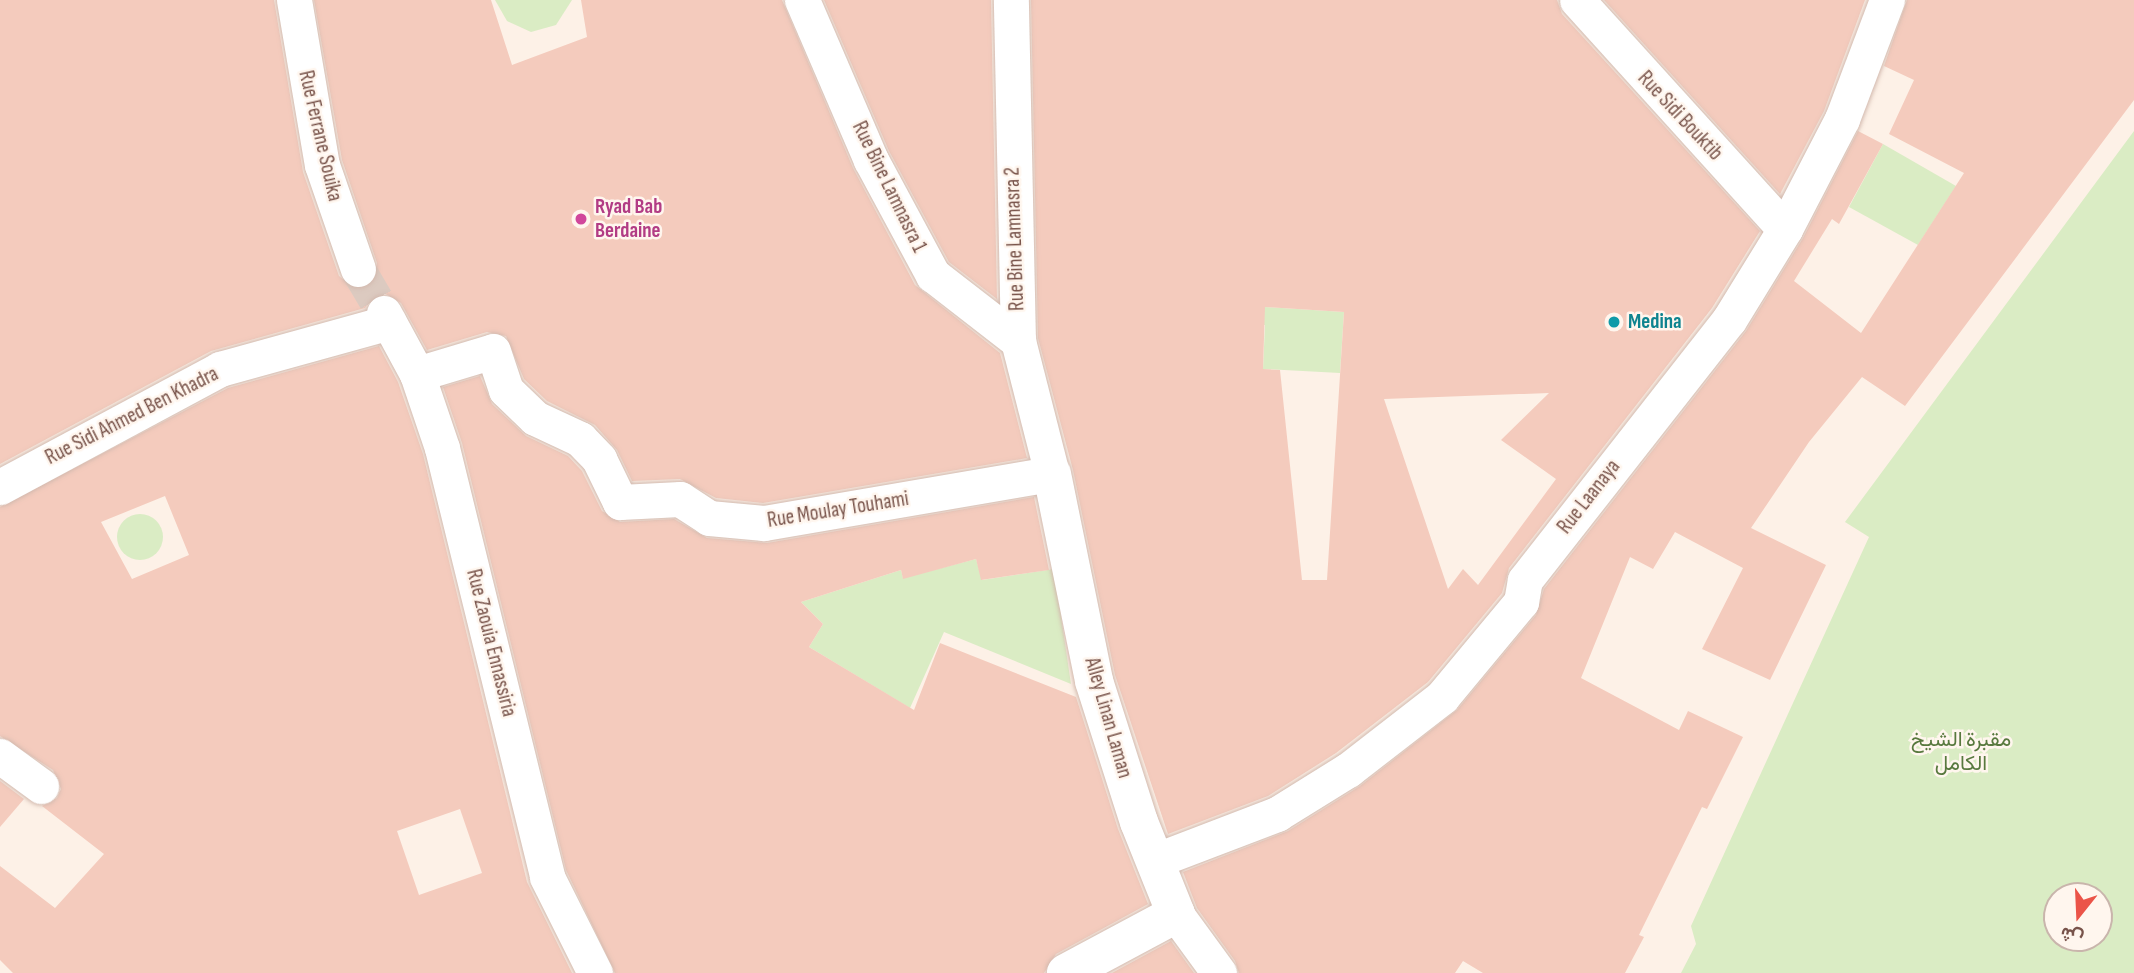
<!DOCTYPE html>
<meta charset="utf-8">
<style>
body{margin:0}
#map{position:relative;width:2134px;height:973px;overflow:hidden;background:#fdf1e7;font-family:"Sofia Sans Condensed",Vazirmatn,sans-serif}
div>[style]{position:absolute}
.green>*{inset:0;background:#daecc4}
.round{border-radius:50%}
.building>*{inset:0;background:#f4cbbd}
.pedestrian-tunnel>*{height:35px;margin-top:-17.5px;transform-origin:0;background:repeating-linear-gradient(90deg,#dccac0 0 35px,transparent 0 53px)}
.roads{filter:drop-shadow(0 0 2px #d2b9ae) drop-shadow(0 0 2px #d2b9ae)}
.pedestrian>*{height:35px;margin:-17.5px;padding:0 17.5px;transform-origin:17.5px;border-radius:17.5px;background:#fff}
.minor>*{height:38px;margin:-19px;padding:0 19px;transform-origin:19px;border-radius:19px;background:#fff}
.dots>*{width:19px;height:19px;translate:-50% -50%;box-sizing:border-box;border:4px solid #fff6ee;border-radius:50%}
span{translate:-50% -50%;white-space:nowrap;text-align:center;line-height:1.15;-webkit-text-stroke:5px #fff6ee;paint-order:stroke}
.street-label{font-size:21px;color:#78534a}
.hotel-label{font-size:21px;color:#b23c85;font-weight:700}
.left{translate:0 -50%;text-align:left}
.culture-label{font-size:21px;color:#0d838f;font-weight:700}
.park-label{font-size:21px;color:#58793e}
.north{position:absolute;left:2043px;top:882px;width:70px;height:70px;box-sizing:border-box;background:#fff6ee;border:2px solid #c9b5ac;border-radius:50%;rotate:198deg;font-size:19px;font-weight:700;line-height:28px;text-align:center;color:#78534a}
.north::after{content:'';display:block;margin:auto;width:24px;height:32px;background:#eb5448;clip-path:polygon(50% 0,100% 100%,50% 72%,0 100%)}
</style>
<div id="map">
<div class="green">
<i style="clip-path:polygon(495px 0,572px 0,556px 25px,531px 32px,507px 21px)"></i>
<i style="clip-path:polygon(evenodd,2134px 131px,2134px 973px,1681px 973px,1696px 944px,1691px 926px,1869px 537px,1845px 522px,2134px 131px,2057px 896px,2099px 896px,2099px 938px,2057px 938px,2057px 896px)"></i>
<i style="clip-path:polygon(1883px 144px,1956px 186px,1918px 245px,1849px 207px)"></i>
<i style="clip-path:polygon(1234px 305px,1344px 312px,1340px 373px,1263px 369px,1265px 325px,1235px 322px)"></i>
<i class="round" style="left:117px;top:514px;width:46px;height:46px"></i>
<i style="clip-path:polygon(976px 559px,982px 580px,1054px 569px,1071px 684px,944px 632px,910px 708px,809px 647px,823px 624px,801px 602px,901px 570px,903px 578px)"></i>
</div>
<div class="building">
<i style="clip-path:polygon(0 0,274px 0,303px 172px,339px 276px,355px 289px,374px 282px,377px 263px,342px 160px,314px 0,491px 0,512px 65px,587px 37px,581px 0,782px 0,853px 168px,915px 285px,1000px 353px,1027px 458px,763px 503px,716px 498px,680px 479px,632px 481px,617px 450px,595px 425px,547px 401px,524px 379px,506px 336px,487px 332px,427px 350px,401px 303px,384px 293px,374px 296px,365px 308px,211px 351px,0 464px)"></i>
<i style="clip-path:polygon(824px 0,991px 0,997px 299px,949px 262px,889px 151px)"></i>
<i style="clip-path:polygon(evenodd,1031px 0,1557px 0,1562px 14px,1760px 231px,1712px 308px,1509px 568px,1502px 593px,1428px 682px,1336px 753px,1268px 796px,1168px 834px,1115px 675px,1073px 470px,1038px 338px,1031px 0,1265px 307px,1344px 312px,1327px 580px,1302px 580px,1280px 370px,1263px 369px,1265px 307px,1031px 0,1549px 393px,1501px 440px,1556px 479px,1478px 585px,1463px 569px,1448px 589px,1384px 399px,1549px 393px)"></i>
<i style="clip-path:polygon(1604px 0,1865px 0,1824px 111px,1780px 194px)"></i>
<i style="clip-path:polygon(1907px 0,2134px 0,2134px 100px,1905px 406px,1862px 377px,1809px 442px,1751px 528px,1826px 565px,1770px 680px,1702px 649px,1743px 568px,1675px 532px,1653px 569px,1630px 557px,1581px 678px,1679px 730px,1688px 711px,1743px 737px,1707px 809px,1702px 807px,1639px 935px,1644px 937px,1625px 973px,1483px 973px,1463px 961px,1455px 973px,1239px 973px,1235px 961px,1197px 908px,1183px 872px,1288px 831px,1360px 786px,1457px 710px,1536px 615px,1544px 589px,1746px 331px,1803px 238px,1858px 131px,1883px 144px,1839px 224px,1832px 219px,1794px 281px,1861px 333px,1964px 173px,1889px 134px,1914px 80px,1884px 66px)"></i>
<i style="clip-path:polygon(evenodd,379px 346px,398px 382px,423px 454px,527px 882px,572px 973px,13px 973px,0 960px,0 866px,55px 908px,104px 854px,42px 806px,57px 798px,61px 789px,53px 770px,0 736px,0 507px,228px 388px,379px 346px,165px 496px,189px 555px,132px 579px,101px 522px,165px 496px,379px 346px,460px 809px,482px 873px,419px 895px,397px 831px,460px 809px)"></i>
<i style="clip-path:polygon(480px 376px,492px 404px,526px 436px,568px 456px,582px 471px,602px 511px,620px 522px,674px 519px,707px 538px,767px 543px,1034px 497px,1049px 570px,981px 580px,976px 559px,903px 579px,901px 570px,801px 602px,823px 624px,809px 647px,914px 710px,940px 643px,1076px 697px,1118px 829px,1148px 904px,1056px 954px,1044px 973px,615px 973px,566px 870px,462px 443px,443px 387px)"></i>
<i style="clip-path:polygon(0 781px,24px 799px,0 827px)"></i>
<i style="clip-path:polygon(1171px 941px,1194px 973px,1112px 973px)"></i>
</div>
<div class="pedestrian-tunnel">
<i style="left:358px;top:269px;width:51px;rotate:59.4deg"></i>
</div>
<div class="roads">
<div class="pedestrian">
<i style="left:294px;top:0;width:167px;rotate:80.4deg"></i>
<i style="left:322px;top:165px;width:110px;rotate:70.9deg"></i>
<i style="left:802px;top:0;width:174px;rotate:66.7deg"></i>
<i style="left:871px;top:160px;width:131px;rotate:61.7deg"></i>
<i style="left:933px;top:275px;width:108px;rotate:37.8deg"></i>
<i style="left:1577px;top:0;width:309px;rotate:47.8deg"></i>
<i style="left:384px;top:313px;width:69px;rotate:61.6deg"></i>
<i style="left:417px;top:374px;width:78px;rotate:71.3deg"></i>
<i style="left:442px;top:448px;width:442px;rotate:76.2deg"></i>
<i style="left:547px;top:877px;width:107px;rotate:63.4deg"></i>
<i style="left:417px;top:374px;width:79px;rotate:-16.8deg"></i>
<i style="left:493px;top:351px;width:41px;rotate:71.6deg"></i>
<i style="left:506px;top:390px;width:40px;rotate:44deg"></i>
<i style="left:535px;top:418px;width:50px;rotate:25deg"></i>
<i style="left:580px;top:439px;width:28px;rotate:46deg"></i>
<i style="left:599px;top:459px;width:48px;rotate:64deg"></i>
<i style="left:620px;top:502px;width:60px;rotate:-2.9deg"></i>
<i style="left:680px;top:499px;width:35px;rotate:33deg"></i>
<i style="left:709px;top:518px;width:55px;rotate:5.2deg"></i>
<i style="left:764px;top:523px;width:292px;rotate:-9.7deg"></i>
<i style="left:1052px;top:474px;width:137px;rotate:-104.3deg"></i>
<i style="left:1018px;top:341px;width:341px;rotate:-91.2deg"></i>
<i style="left:0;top:487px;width:250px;rotate:-28.2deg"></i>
<i style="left:220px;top:369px;width:175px;rotate:-15.5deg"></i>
<i style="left:0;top:756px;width:51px;rotate:36.2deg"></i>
<i style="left:1154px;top:861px;width:132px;rotate:-20.9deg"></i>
<i style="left:1277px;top:814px;width:84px;rotate:-31.8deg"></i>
<i style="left:1348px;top:770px;width:119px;rotate:-37.8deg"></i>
<i style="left:1442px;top:697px;width:124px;rotate:-50.3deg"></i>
<i style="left:1521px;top:602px;width:22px;rotate:-80deg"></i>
<i style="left:1525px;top:580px;width:330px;rotate:-51.9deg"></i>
<i style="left:1729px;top:320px;width:107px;rotate:-58.4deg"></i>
<i style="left:1785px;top:229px;width:124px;rotate:-62.6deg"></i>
<i style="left:1842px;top:119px;width:127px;rotate:-69.3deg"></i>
<i style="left:1176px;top:914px;width:73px;rotate:53.9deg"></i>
</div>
<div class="minor">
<i style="left:1052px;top:474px;width:211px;rotate:78.5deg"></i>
<i style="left:1094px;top:681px;width:148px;rotate:72.3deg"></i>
<i style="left:1139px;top:822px;width:99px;rotate:68.1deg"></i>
<i style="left:1176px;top:914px;width:125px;rotate:151.8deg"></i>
</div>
</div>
<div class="dots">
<i style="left:581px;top:219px;background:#d1479c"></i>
<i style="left:1614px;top:322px;background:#0f9aa8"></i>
</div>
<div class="street-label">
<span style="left:1680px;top:116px;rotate:47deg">Rue Sidi Bouktib</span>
<span style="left:320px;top:136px;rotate:77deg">Rue Ferrane Souika</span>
<span style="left:889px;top:187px;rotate:64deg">Rue Bine Lamnasra 1</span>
<span style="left:1015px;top:239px;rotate:-92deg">Rue Bine Lamnasra 2</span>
<span style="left:132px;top:416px;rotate:-27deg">Rue Sidi Ahmed Ben Khadra</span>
<span style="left:1589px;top:497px;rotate:-52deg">Rue Laanaya</span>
<span style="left:838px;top:510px;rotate:-9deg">Rue Moulay Touhami</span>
<span style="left:491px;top:643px;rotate:76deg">Rue Zaouia Ennassiria</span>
<span style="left:1108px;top:718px;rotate:74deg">Alley Linan Laman</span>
</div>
<div class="hotel-label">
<span class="left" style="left:595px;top:219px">Ryad Bab<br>Berdaine</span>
</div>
<div class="culture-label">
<span class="left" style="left:1628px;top:322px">Medina</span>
</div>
<div class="park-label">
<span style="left:1961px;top:752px">مقبرة الشيخ<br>الكامل</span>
</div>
<div class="north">ش</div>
</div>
